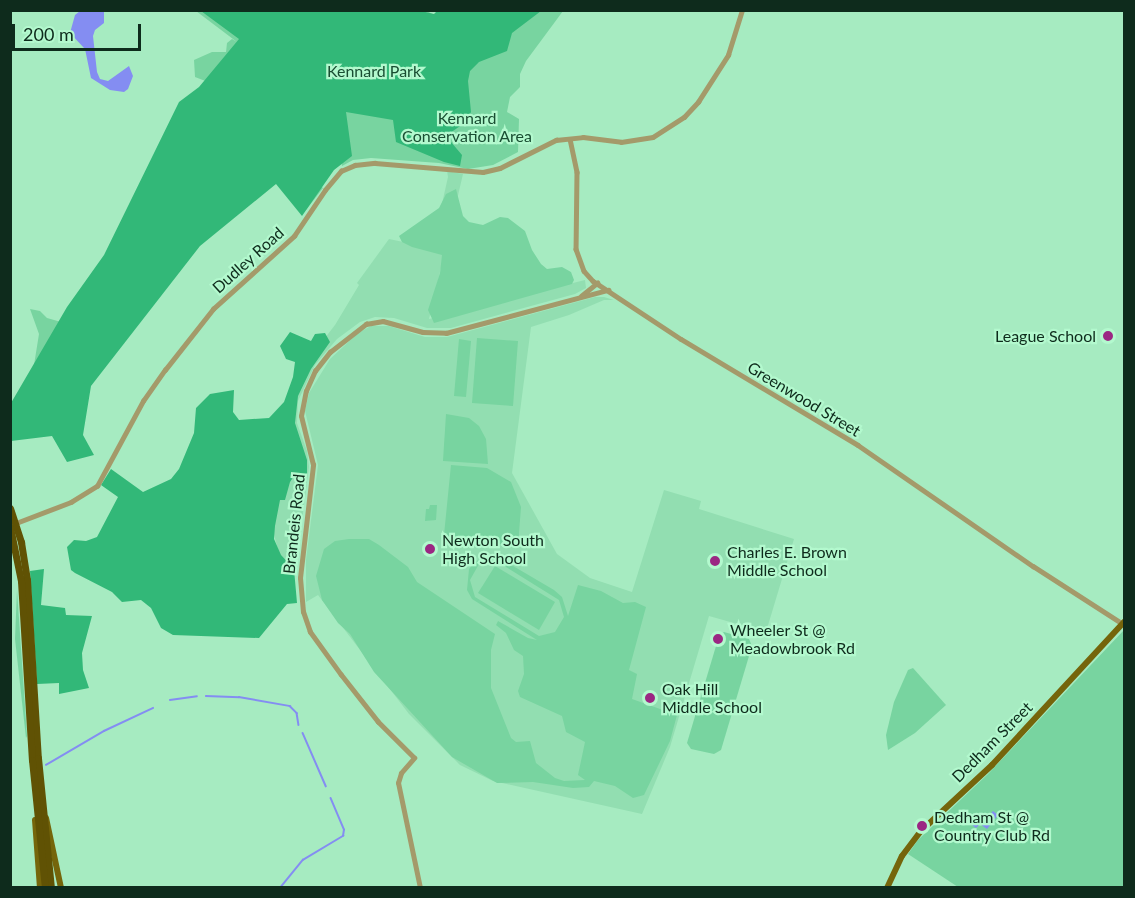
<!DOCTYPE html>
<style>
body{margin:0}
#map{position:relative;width:1135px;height:898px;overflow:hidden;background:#a6ebc1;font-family:Lato,sans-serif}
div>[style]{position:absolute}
.built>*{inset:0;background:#92deb1}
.green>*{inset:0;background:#78d4a0}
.forest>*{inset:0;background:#32b878}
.water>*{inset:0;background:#848df2}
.stream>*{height:1.5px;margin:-0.75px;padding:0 0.75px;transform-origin:0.75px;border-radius:0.75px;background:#848df2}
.minor>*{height:4.5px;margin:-2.25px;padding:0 2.25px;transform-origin:2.25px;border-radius:2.25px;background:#a49a6a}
.major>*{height:6px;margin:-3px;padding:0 3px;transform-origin:3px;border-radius:3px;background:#75650b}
.highway>*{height:7px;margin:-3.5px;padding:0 3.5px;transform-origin:3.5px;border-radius:3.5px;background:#605204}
.dots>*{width:16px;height:16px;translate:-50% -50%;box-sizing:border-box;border:3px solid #b3f9ce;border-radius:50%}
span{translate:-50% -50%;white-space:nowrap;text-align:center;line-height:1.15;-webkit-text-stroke:4.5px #b3f9ce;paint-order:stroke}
.park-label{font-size:16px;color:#194d32}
.street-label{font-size:16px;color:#0e2b1c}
.poi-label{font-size:16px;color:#0e2b1c}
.right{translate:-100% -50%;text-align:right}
.left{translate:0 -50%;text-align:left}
.frame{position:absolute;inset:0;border:12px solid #0e2b1c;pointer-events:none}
.scale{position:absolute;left:12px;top:24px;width:129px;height:27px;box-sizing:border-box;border:3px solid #0e2b1c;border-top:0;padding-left:8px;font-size:18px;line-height:21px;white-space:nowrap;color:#0e2b1c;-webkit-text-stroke:4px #b3f9ce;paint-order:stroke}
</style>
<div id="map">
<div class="built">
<i style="clip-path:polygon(447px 171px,463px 174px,429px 319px,585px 280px,586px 288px,575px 294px,451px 328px,427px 328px,394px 318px,375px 317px,360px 322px,337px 339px,315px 365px,298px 401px,297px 423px,307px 451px,309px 467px,296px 567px,281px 561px,271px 523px,301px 369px,335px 325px,359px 285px,357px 283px,389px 239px,432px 248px,448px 177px)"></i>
<i style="clip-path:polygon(595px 297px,604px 297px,614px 300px,604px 300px,569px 315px,531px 327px,512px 473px,557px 554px,590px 578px,632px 592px,664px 490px,701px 501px,699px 509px,794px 539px,766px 632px,709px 616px,670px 747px,642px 814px,493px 781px,460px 765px,409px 714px,318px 595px,306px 602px,306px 560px,318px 465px,305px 411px,309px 393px,330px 359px,358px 333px,371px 326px,389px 326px,425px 337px,447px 337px)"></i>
</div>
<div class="green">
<i style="clip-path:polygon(196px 11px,427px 11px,465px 33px,464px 11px,563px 11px,526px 61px,520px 74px,520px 87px,510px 97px,507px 112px,519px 119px,518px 152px,493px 165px,468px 169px,439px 163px,371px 158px,353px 160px,342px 166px,341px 160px,302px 168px,323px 188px,306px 210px,208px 82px,195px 77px,194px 60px,212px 52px,226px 52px,227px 43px,232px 39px,237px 42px)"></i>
<i style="clip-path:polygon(456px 189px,463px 216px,469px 222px,483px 225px,500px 217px,508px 218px,525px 231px,532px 250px,541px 264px,547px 269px,562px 267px,571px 272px,574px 280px,572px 284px,434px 323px,428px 310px,440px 273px,442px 255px,412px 247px,402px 242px,399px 236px,439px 208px,446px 194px)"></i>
<i style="clip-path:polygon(30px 309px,40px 311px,47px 318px,61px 322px,17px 392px,34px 365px,39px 334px)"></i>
<i style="clip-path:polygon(477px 338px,518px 341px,513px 406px,472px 403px)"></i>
<i style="clip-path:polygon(459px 339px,471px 341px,466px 397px,454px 396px)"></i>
<i style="clip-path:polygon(446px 414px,469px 418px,479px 426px,486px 439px,488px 464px,443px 461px)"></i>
<i style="clip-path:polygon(451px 465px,487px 468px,511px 482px,521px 507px,518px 546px,450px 541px,444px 535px)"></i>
<i style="clip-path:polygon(430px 505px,437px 505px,436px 520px,425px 521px,426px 509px,429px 509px)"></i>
<i style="clip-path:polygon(evenodd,349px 539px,369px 539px,379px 545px,408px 567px,417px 582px,495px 634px,491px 650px,491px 688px,511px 738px,516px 742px,530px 741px,536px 763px,555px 778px,564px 781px,585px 780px,578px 775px,585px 742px,566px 732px,562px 716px,520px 697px,518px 691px,524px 674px,523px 656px,514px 650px,506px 633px,496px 625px,498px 621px,528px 638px,537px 640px,472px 599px,467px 590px,469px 569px,476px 561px,496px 556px,554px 590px,562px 597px,568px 616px,578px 585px,601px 591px,623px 603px,635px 602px,646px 607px,629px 670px,637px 674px,632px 699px,677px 715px,670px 741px,644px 795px,633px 798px,615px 786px,594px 781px,589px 787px,573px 788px,533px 782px,497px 783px,452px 757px,374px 672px,350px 634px,338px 623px,322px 600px,316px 576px,324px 549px,335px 541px,349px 539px,487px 560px,495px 560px,559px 600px,564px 617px,555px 632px,539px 636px,475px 597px,470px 580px,479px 564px,487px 560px)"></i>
<i style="clip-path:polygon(495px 566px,555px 602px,539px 630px,478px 593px)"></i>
<i style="clip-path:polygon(17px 590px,27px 736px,26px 738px,15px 639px)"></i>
<i style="clip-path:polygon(1124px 630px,1124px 887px,958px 887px,908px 854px,918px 840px,988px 774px)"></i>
<i style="clip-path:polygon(724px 632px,749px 639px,752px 646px,721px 750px,714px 754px,691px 749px,687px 743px,719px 636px)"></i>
<i style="clip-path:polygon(913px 668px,946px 705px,915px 733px,888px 750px,886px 735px,894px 702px,908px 670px)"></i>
</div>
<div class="forest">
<i style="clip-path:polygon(421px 11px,434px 14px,438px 10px,541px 11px,512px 33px,507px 51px,479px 62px,470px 71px,468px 81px,471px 112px,466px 122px,450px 133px,451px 142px,462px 155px,460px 166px,444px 162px,396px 142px,393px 120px,346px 112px,352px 156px,334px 170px,302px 216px,276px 184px,200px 246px,91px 386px,83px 435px,94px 455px,67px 462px,52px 436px,11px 441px,11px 403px,67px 307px,104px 255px,179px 102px,199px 87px,239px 39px,201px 11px)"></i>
<i style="clip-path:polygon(290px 332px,311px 341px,315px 334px,325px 333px,330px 342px,311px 369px,298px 396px,295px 423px,307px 460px,307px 473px,305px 476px,294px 476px,290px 482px,285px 500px,280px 500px,275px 526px,274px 539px,281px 555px,294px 569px,297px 603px,287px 604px,259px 638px,173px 635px,161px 628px,151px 608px,141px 600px,122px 602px,112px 592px,75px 573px,71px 570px,67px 547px,74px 540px,86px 541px,97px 537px,118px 497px,101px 485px,111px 469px,143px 492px,171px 479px,179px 469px,194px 433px,196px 408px,210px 394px,234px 390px,233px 412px,239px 420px,269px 418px,284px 402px,293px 377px,295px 362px,286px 359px,280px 346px)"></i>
<i style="clip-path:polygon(44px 569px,41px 605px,65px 608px,66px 615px,92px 616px,82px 653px,83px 670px,89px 688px,59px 694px,59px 683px,37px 684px,30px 571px)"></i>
</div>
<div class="water">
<i style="clip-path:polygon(80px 11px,104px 11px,104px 23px,95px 30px,93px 36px,97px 72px,100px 79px,108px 81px,129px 66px,133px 76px,128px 89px,124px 92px,110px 90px,91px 78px,85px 49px,70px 33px,75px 15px)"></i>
<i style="clip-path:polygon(993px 811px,998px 815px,987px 829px,980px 824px,976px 828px,971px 824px,980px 813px,987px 818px)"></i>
</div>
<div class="stream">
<i style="left:206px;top:696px;width:33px;rotate:2deg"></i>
<i style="left:239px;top:697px;width:52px;rotate:10deg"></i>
<i style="left:290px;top:706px;width:10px;rotate:45deg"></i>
<i style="left:297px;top:713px;width:12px;rotate:81deg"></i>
<i style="left:170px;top:700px;width:27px;rotate:-8deg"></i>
<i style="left:303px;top:733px;width:58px;rotate:66.5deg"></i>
<i style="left:46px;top:765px;width:67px;rotate:-30.4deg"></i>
<i style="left:104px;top:731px;width:54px;rotate:-25.1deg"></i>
<i style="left:280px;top:888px;width:36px;rotate:-51deg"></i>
<i style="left:303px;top:860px;width:47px;rotate:-31deg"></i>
<i style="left:343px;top:836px;width:6px;rotate:-81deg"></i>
<i style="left:344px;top:830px;width:34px;rotate:-113deg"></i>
</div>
<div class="minor">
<i style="left:570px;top:139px;width:34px;rotate:78deg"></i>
<i style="left:577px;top:172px;width:77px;rotate:90.7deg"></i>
<i style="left:576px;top:249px;width:23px;rotate:70deg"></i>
<i style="left:584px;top:271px;width:13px;rotate:48deg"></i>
<i style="left:593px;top:281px;width:105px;rotate:33.4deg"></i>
<i style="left:681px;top:339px;width:206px;rotate:30.9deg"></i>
<i style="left:858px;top:445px;width:213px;rotate:34.7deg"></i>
<i style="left:1033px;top:566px;width:107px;rotate:32.8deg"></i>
<i style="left:581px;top:296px;width:21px;rotate:-39deg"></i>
<i style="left:16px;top:523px;width:59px;rotate:-20.9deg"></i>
<i style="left:71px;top:502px;width:31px;rotate:-32deg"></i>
<i style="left:97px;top:486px;width:97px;rotate:-61.6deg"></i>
<i style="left:143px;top:401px;width:38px;rotate:-55deg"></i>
<i style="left:165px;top:370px;width:78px;rotate:-51.8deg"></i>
<i style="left:213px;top:309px;width:109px;rotate:-42deg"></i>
<i style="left:294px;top:236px;width:55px;rotate:-56deg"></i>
<i style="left:325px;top:190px;width:25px;rotate:-50deg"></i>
<i style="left:341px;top:171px;width:15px;rotate:-23deg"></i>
<i style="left:355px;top:165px;width:20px;rotate:-6deg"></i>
<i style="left:375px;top:163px;width:108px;rotate:4.8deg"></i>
<i style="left:483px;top:172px;width:17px;rotate:-13deg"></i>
<i style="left:500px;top:168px;width:63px;rotate:-26.6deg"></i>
<i style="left:556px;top:140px;width:27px;rotate:-6deg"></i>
<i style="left:583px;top:137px;width:38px;rotate:7deg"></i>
<i style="left:621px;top:142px;width:32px;rotate:-9deg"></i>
<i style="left:653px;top:137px;width:37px;rotate:-33deg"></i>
<i style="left:684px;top:117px;width:21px;rotate:-47deg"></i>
<i style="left:698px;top:102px;width:56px;rotate:-57.4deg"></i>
<i style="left:728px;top:55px;width:47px;rotate:-72.7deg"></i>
<i style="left:420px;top:888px;width:107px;rotate:-101.8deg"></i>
<i style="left:398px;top:783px;width:10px;rotate:-73deg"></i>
<i style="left:401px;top:773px;width:20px;rotate:-49deg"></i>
<i style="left:414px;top:758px;width:51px;rotate:-135deg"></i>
<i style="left:378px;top:722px;width:60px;rotate:-128.2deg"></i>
<i style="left:341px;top:675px;width:53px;rotate:-125.8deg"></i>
<i style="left:310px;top:632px;width:21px;rotate:-109deg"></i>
<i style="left:303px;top:612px;width:34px;rotate:-95deg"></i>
<i style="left:300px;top:578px;width:114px;rotate:-83.4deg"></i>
<i style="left:313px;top:465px;width:50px;rotate:-103.8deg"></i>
<i style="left:301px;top:416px;width:25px;rotate:-79deg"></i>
<i style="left:306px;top:391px;width:22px;rotate:-66deg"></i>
<i style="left:315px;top:371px;width:24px;rotate:-52deg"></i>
<i style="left:330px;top:352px;width:46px;rotate:-37.9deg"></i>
<i style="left:366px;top:324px;width:17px;rotate:-10deg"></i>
<i style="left:383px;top:321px;width:41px;rotate:15.4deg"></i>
<i style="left:423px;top:332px;width:23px;rotate:2deg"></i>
<i style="left:446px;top:333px;width:168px;rotate:-14.9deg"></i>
</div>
<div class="major">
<i style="left:46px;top:818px;width:72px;rotate:77.9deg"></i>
<i style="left:35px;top:820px;width:68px;rotate:85.8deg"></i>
<i style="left:887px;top:888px;width:35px;rotate:-65deg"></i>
<i style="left:902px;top:856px;width:31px;rotate:-53deg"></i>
<i style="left:921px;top:831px;width:97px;rotate:-42.9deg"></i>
<i style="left:992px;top:765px;width:195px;rotate:-47.3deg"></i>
</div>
<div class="highway">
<i style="left:10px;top:508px;width:36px;rotate:72deg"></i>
<i style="left:21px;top:542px;width:38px;rotate:81deg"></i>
<i style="left:27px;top:580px;width:178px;rotate:86.5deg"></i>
<i style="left:38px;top:758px;width:131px;rotate:84.3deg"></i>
<i style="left:10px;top:527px;width:55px;rotate:78.5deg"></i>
<i style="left:21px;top:581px;width:179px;rotate:86.5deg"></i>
<i style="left:32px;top:760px;width:129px;rotate:84.2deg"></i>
</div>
<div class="dots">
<i style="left:1108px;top:336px;background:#9b2783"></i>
<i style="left:430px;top:549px;background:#9b2783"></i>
<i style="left:715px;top:561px;background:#9b2783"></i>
<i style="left:718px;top:639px;background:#9b2783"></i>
<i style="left:650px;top:698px;background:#9b2783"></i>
<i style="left:922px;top:826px;background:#9b2783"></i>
</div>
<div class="park-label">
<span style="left:374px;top:71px">Kennard Park</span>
<span style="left:467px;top:127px">Kennard<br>Conservation Area</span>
</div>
<div class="street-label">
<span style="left:248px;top:260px;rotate:-42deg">Dudley Road</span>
<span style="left:804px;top:399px;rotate:31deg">Greenwood Street</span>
<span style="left:294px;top:524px;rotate:-84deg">Brandeis Road</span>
<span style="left:992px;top:742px;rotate:-45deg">Dedham Street</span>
</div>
<div class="poi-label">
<span class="right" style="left:1096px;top:336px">League School</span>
<span class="left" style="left:442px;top:549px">Newton South<br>High School</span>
<span class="left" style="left:727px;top:561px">Charles E. Brown<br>Middle School</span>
<span class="left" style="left:730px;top:639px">Wheeler St @<br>Meadowbrook Rd</span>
<span class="left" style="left:662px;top:698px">Oak Hill<br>Middle School</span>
<span class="left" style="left:934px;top:826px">Dedham St @<br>Country Club Rd</span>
</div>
<div class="frame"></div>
<div class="scale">200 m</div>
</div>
